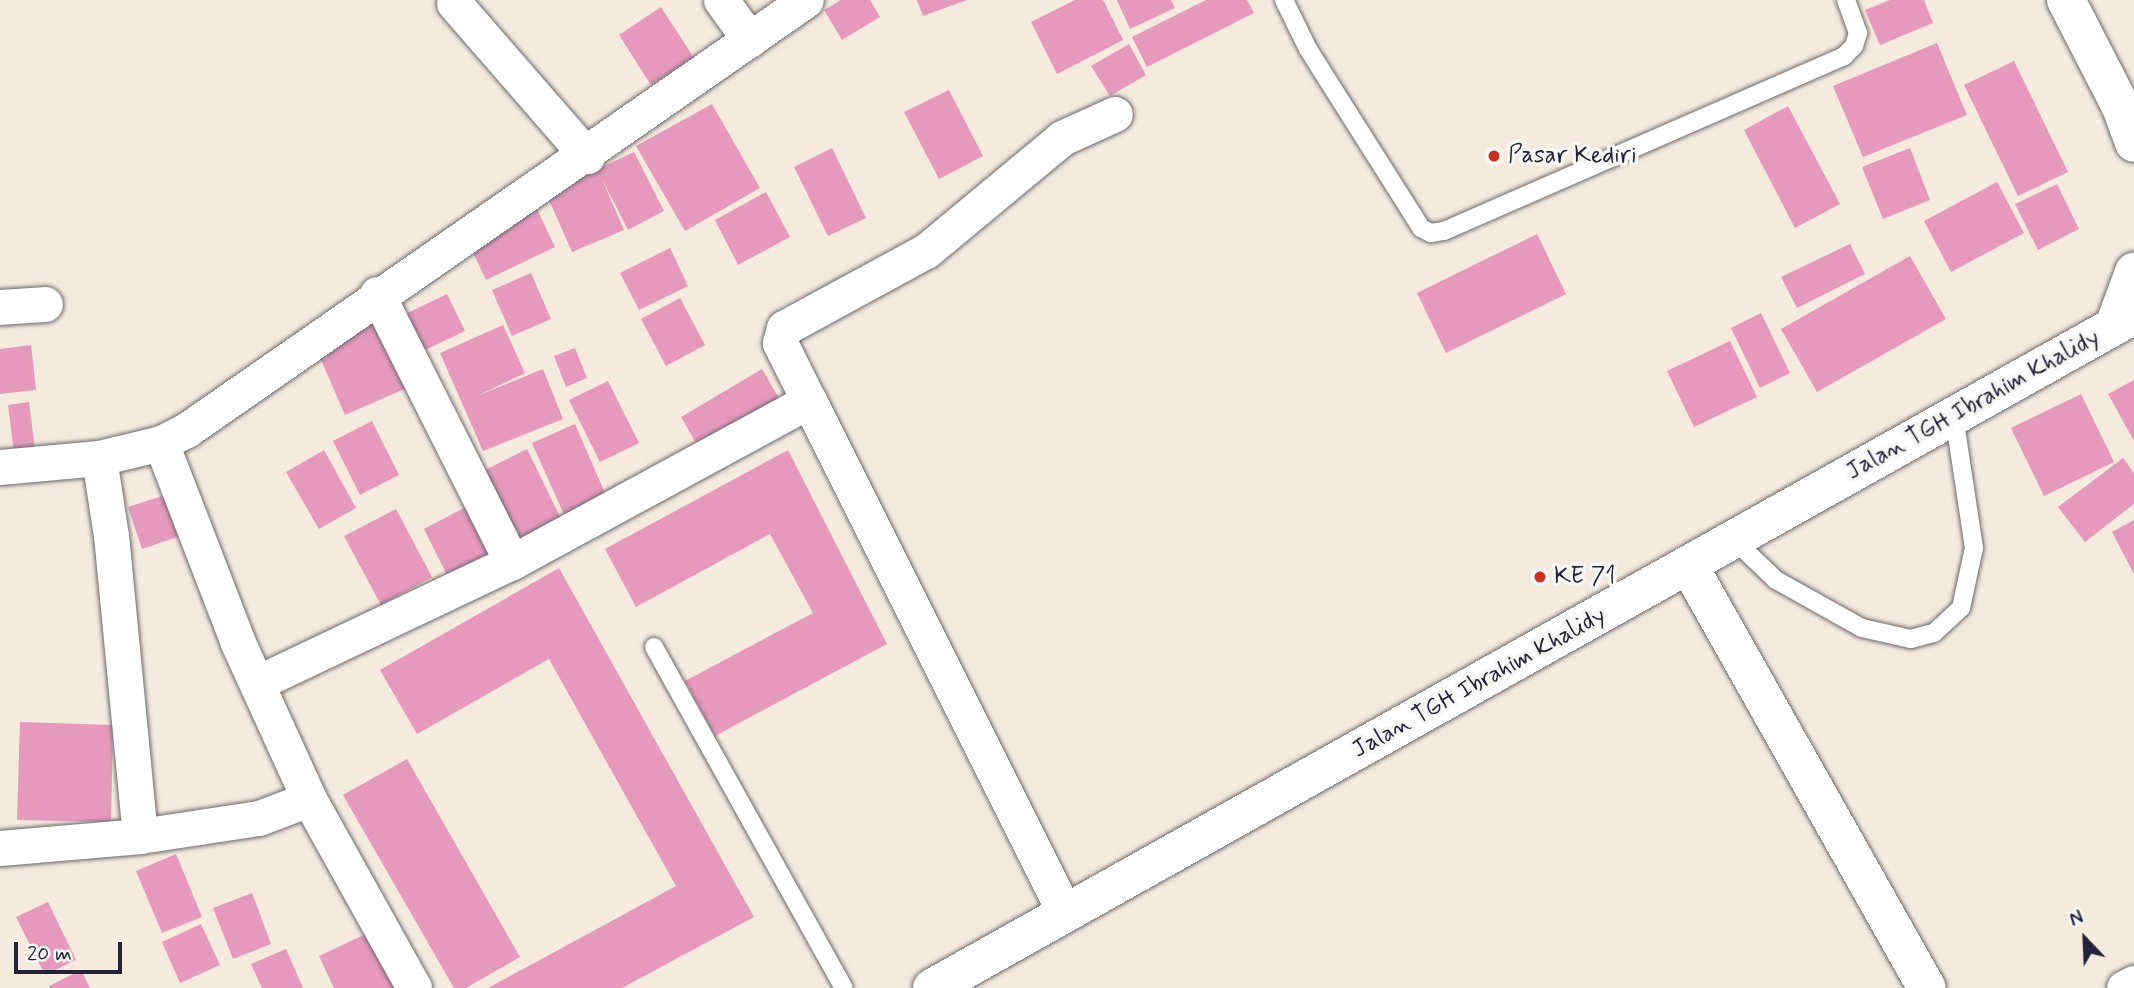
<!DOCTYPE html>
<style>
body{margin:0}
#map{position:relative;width:2134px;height:988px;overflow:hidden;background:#f5eadb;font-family:Mynerve,sans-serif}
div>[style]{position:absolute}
.building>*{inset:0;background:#e699bf}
.roads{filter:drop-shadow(0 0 2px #6c6873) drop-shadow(0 0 2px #6c6873)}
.lane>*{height:18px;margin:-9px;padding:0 9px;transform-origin:9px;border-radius:9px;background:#fff}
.street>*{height:35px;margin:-17.5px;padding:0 17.5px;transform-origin:17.5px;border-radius:17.5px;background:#fff}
.secondary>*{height:38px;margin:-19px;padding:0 19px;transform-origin:19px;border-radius:19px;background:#fff}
.primary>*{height:38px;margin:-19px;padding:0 19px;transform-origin:19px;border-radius:19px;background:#fff}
.dots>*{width:19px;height:19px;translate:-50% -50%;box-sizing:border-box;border:4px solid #f6f6f2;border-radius:50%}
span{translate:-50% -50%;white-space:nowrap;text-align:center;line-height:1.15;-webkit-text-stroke:7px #f6f6f2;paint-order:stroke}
.poi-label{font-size:24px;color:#22223b}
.left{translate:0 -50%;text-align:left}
.street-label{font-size:24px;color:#22223b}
.north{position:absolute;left:2050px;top:904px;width:70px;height:70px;-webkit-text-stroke:5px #f6f6f2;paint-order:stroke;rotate:337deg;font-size:19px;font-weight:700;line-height:28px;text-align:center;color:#22223b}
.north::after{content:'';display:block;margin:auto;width:24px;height:32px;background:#22223b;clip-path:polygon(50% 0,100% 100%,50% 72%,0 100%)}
.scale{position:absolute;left:14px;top:942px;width:108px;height:32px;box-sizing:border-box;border:4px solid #22223b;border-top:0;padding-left:9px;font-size:21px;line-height:24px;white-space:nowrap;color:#22223b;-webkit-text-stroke:5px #f6f6f2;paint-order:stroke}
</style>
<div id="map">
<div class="building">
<i style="clip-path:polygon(841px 0,870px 0,880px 17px,842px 40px,824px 10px)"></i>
<i style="clip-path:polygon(917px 0,967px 0,923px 16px)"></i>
<i style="clip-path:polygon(1075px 0,1103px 0,1123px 40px,1057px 74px,1031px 22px)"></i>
<i style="clip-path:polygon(1117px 0,1171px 0,1175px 8px,1130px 29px)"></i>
<i style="clip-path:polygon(1206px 0,1247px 0,1254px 13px,1147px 67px,1132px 37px)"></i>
<i style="clip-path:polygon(1890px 0,1924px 0,1933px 23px,1880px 45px,1865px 10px)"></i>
<i style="clip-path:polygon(661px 7px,694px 58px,651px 85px,619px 35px)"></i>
<i style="clip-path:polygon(1937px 43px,1967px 115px,1863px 157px,1833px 86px)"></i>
<i style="clip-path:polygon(1129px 44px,1146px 75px,1110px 96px,1091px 66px)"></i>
<i style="clip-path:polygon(2014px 61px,2068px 172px,2018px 196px,1964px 85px)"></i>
<i style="clip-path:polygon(949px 90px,983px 156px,939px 179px,904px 112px)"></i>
<i style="clip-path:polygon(712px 104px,760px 188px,685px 231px,636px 146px)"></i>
<i style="clip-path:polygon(1788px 106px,1840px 204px,1795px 228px,1744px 130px)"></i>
<i style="clip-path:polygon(832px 148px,866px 218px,828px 236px,794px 167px)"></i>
<i style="clip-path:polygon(1910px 148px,1930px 200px,1883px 219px,1862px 167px)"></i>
<i style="clip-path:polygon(634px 152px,664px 211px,628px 230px,602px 179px,624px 230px,572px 252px,546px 193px)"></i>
<i style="clip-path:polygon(1997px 182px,2024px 233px,1951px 272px,1924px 221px)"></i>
<i style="clip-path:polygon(2057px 184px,2079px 229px,2038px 250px,2015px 204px)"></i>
<i style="clip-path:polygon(766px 192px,790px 237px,738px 265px,715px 220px)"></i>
<i style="clip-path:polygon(536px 207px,555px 247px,486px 280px,467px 240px)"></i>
<i style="clip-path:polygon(1537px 234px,1566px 294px,1446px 353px,1417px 293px)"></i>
<i style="clip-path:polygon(1850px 244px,1865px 274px,1797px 308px,1781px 277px)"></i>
<i style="clip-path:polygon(670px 248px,688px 286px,639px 310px,620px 273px)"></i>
<i style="clip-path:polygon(1910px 256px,1946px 319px,1817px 392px,1781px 329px)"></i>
<i style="clip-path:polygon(531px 273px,551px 319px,512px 336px,492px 290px)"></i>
<i style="clip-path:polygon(447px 294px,465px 331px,419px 353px,401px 316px)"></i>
<i style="clip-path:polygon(680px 298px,705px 345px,666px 366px,641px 319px)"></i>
<i style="clip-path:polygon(1761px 313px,1790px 373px,1760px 388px,1731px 328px)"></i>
<i style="clip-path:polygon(379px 318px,409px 387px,345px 415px,315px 346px)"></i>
<i style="clip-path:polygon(503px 325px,525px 373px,477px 396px,543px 369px,563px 419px,483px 451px,440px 353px)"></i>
<i style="clip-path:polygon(1730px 341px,1757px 397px,1694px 427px,1667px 371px)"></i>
<i style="clip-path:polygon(31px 345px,36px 390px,0 394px,0 349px)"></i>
<i style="clip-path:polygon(575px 348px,587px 378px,566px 387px,554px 356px)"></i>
<i style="clip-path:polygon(762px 369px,783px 405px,702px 453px,681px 417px)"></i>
<i style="clip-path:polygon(2134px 380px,2134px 441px,2108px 394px)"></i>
<i style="clip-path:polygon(608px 381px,639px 443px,600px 462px,569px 400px)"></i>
<i style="clip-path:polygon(2081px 394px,2114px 462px,2044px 496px,2011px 428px)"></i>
<i style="clip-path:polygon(29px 402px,35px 450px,14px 453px,8px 405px)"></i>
<i style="clip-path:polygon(372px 421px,399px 475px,360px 495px,333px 441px)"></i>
<i style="clip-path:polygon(575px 424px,608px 500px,566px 519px,532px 443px)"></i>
<i style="clip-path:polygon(527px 449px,565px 527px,513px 552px,475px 475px)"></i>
<i style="clip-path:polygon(324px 450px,356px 508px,319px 529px,286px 472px)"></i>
<i style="clip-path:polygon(788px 450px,887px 644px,715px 736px,685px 681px,813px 613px,770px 534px,636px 607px,605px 549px)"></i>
<i style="clip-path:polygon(2123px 458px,2134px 473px,2134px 504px,2085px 542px,2058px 507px)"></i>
<i style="clip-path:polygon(175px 492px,189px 533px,142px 549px,128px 507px)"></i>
<i style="clip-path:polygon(466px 507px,493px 562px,451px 583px,424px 529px)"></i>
<i style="clip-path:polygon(396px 509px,432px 577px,381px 605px,344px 536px)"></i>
<i style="clip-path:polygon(2134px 520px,2134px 574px,2112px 532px)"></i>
<i style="clip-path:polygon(559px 568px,754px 917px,622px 988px,488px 988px,676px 886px,549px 659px,417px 734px,380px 670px)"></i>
<i style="clip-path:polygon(20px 722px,113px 725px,111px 822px,17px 820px)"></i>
<i style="clip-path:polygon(407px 759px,520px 957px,466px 988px,454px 988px,343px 795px)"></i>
<i style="clip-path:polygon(176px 854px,202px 917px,162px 933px,136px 871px)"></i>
<i style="clip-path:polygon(252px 893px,271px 944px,233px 959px,213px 908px)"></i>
<i style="clip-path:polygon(48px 902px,76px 960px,45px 975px,16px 917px)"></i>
<i style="clip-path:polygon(201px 924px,220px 965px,180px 983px,162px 942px)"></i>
<i style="clip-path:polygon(368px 933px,394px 988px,334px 988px,319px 956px)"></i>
<i style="clip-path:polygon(286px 949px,303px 988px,262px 988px,251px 964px)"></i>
<i style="clip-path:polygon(81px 970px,90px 988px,50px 988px,49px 986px)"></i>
</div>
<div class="roads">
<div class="lane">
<i style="left:1284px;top:0;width:55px;rotate:63.9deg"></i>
<i style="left:1308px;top:49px;width:212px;rotate:57.7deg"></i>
<i style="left:1421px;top:228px;width:11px;rotate:27deg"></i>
<i style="left:1431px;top:233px;width:13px;rotate:-9deg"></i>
<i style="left:1444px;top:231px;width:437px;rotate:-23.6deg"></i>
<i style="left:1844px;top:56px;width:14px;rotate:-45deg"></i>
<i style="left:1854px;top:46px;width:14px;rotate:-73deg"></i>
<i style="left:1858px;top:33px;width:35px;rotate:-110deg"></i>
<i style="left:1734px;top:540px;width:58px;rotate:43.6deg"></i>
<i style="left:1776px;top:580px;width:98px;rotate:29.2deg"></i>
<i style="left:1862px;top:628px;width:50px;rotate:12.7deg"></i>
<i style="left:1911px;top:639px;width:24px;rotate:-15deg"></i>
<i style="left:1934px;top:633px;width:37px;rotate:-43deg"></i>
<i style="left:1961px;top:608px;width:61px;rotate:-77.8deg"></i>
<i style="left:1974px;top:548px;width:134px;rotate:-98.6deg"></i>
<i style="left:654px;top:647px;width:390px;rotate:60.9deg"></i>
</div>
<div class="street">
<i style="left:721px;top:0;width:49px;rotate:54.1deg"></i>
<i style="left:454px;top:3px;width:203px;rotate:49deg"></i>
<i style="left:377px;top:294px;width:300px;rotate:63.3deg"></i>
<i style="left:0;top:307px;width:45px;rotate:-3.8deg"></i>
<i style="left:809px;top:401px;width:65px;rotate:-116.6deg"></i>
<i style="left:780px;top:343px;width:16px;rotate:-75deg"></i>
<i style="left:784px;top:328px;width:162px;rotate:-28.5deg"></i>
<i style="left:926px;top:251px;width:177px;rotate:-39.7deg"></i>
<i style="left:1062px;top:138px;width:58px;rotate:-24.4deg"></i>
<i style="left:161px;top:443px;width:214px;rotate:68.9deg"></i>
<i style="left:238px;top:643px;width:171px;rotate:65.5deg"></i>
<i style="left:0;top:467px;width:99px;rotate:-5.2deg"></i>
<i style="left:99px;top:458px;width:64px;rotate:-13.6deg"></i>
<i style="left:161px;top:443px;width:30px;rotate:-27deg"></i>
<i style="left:188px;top:429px;width:752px;rotate:-34.77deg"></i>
<i style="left:257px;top:683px;width:282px;rotate:-25.4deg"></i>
<i style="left:512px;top:562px;width:338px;rotate:-28.5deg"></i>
<i style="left:809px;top:401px;width:572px;rotate:63.43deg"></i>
<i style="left:140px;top:836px;width:120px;rotate:-8.6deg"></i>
<i style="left:259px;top:818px;width:53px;rotate:-20.8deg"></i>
<i style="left:309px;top:799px;width:216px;rotate:60.9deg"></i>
<i style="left:0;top:848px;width:141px;rotate:-4.9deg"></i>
<i style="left:140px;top:836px;width:301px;rotate:-95.5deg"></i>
<i style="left:111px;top:536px;width:79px;rotate:-98.7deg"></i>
<i style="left:2124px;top:988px;width:11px;rotate:-27deg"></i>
</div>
<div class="secondary">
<i style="left:1689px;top:566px;width:484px;rotate:60.6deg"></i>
</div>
<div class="primary">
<i style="left:2066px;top:0;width:120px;rotate:62.8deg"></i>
<i style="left:2121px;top:107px;width:38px;rotate:70deg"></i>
<i style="left:2114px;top:326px;width:58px;rotate:-69.7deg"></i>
<i style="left:932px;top:988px;width:1378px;rotate:-29.24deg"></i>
</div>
</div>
<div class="dots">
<i style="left:1494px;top:156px;background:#c8321e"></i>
<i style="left:1540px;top:577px;background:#c8321e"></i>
</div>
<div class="poi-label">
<span class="left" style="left:1508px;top:156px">Pasar Kediri</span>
<span class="left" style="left:1554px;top:577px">KE 71</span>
</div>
<div class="street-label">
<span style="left:1973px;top:405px;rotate:-29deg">Jalan TGH Ibrahim Khalidy</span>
<span style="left:1479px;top:683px;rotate:-29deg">Jalan TGH Ibrahim Khalidy</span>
</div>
<div class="north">N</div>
<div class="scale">20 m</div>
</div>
